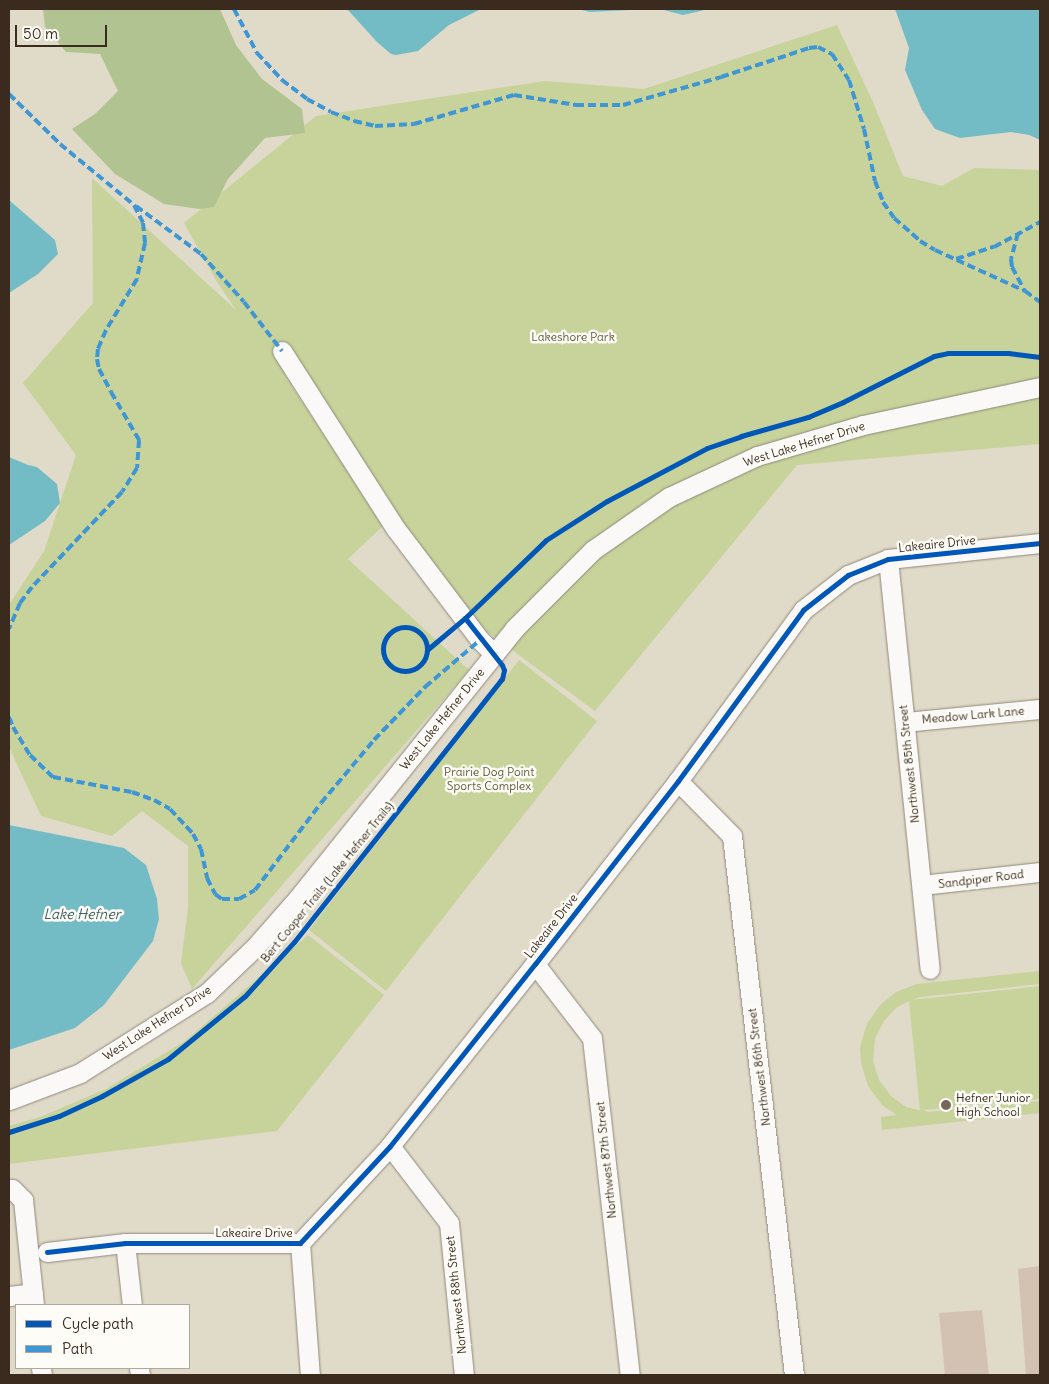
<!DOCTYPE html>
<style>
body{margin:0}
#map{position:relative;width:1049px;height:1384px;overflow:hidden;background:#e0dac8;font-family:Delius,sans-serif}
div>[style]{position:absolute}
.green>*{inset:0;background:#c7d39a}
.forest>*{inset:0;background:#b2c392}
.water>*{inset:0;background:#74bcc5}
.building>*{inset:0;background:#d3c2b2}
.roads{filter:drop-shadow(0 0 1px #8e887d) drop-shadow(0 0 1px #8e887d)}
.minor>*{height:19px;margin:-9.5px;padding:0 9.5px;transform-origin:9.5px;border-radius:9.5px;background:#faf9f7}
.quiet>*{height:4px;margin-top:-2px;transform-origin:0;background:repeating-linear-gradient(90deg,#3e96d5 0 8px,transparent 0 12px)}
.cycleway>*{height:5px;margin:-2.5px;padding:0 2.5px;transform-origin:2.5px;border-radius:2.5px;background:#0057b8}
.cycleway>.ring{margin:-2.5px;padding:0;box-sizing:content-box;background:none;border:5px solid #0057b8;border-radius:50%}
.dots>*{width:14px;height:14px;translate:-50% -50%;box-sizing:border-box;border:2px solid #fdfcf7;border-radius:50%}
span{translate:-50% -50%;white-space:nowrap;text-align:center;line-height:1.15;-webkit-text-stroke:5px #fdfcf7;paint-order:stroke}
.park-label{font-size:12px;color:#5f5b38}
.street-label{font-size:12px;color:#3b2a1e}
.poi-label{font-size:12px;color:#3b2a1e}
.left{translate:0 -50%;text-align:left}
.water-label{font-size:14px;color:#3f5f60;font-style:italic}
.frame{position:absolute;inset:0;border:10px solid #3b2a1e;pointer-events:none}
.legend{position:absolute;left:15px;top:1304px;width:175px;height:65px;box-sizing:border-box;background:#fdfcf7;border:1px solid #afa8a0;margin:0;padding:6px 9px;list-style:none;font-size:15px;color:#3b2a1e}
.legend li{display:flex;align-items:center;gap:10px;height:25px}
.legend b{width:25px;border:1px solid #afa8a0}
.scale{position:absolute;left:15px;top:25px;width:92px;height:22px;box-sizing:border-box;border:2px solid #3b2a1e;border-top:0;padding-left:6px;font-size:15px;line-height:18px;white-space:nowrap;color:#3b2a1e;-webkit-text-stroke:4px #fdfcf7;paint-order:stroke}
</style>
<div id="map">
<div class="green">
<i style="clip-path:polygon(837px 25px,873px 102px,903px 176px,942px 186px,974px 168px,1040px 170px,1040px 444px,797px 465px,595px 711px,485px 630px,380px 504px,283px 373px,384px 525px,348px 559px,469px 670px,192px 989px,181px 963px,188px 908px,188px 846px,142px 811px,112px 836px,41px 816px,9px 747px,9px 605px,44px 551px,76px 455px,23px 383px,93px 303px,92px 178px,236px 310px,217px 282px,184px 223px,316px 116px,545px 81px,644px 89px)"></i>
<i style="clip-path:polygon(519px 660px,597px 721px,386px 991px,309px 930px)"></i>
<i style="clip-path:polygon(308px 935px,384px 995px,277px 1131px,9px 1164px,9px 1126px,40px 1117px,106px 1089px,185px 1041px)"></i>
<i style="clip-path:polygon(evenodd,1040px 971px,1040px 984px,920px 997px,912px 1000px,1040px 986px,1040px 1099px,922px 1110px,928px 1112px,1040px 1101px,1040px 1113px,882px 1130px,881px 1117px,897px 1115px,882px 1105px,868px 1086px,861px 1063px,860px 1047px,867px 1024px,880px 1005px,896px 992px,917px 984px,1040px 971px,909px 1001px,920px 1110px,919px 1110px,906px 1107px,891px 1096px,879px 1080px,873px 1061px,875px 1038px,884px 1021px,896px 1008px,909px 1001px)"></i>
</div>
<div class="forest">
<i style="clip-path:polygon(43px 9px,220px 9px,236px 45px,262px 79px,302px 109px,305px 133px,265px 138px,228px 179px,214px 207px,199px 209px,164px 204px,115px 174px,72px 129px,95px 114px,118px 91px,100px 54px,66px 52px,45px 27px)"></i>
</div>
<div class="water">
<i style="clip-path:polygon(347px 9px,481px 9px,449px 25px,418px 51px,396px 55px,391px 54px,377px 42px)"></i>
<i style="clip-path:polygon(578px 9px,649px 9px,590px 12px)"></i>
<i style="clip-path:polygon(660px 9px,709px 9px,683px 15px)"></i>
<i style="clip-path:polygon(895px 9px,1040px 9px,1040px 140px,1029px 135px,1011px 132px,960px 138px,935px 129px,922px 110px,905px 70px,909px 48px)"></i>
<i style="clip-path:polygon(9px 200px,55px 240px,58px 254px,38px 274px,9px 293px)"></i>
<i style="clip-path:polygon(9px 457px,28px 465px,37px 467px,57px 484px,60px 503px,45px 521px,9px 545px)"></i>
<i style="clip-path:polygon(9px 825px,124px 848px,146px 865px,157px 899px,159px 919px,153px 941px,104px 1005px,75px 1028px,9px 1050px)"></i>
</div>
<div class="building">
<i style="clip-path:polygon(1040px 1266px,1040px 1375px,1026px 1375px,1018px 1269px)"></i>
<i style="clip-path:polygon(982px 1310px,989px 1375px,945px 1375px,939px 1313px)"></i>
</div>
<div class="roads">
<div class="minor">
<i style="left:282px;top:351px;width:211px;rotate:57.4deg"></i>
<i style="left:396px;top:529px;width:139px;rotate:52.9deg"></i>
<i style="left:480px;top:640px;width:20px;rotate:45deg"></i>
<i style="left:888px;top:559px;width:412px;rotate:84.2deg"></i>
<i style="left:905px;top:722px;width:136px;rotate:-5.5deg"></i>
<i style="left:678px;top:781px;width:77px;rotate:45.5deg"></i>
<i style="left:732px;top:836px;width:543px;rotate:83.44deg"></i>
<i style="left:922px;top:885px;width:119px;rotate:-6.3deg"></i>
<i style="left:535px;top:964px;width:93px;rotate:52.4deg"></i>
<i style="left:592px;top:1038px;width:339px;rotate:83.6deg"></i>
<i style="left:9px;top:1100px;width:76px;rotate:-20.8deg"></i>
<i style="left:80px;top:1073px;width:150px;rotate:-32.2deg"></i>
<i style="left:207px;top:993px;width:66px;rotate:-43.8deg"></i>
<i style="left:255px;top:947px;width:65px;rotate:-48.7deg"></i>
<i style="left:298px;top:898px;width:345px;rotate:-51.2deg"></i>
<i style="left:514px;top:629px;width:112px;rotate:-45deg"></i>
<i style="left:593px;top:550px;width:93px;rotate:-34.9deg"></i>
<i style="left:669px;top:497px;width:97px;rotate:-25deg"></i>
<i style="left:757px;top:456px;width:110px;rotate:-16.3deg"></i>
<i style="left:863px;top:425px;width:181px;rotate:-12.1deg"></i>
<i style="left:390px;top:1146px;width:97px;rotate:52.5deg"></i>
<i style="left:449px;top:1223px;width:153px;rotate:84.4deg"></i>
<i style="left:9px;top:1189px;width:3px"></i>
<i style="left:12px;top:1189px;width:16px;rotate:45deg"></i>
<i style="left:23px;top:1200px;width:106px;rotate:84deg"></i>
<i style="left:125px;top:1243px;width:62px;rotate:83.6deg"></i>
<i style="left:300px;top:1243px;width:132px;rotate:85.7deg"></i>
<i style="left:47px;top:1252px;width:79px;rotate:-6.6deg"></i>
<i style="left:125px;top:1243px;width:175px"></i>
<i style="left:300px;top:1243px;width:132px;rotate:-47.1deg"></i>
<i style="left:390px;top:1146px;width:233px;rotate:-51.5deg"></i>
<i style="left:535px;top:964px;width:232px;rotate:-52deg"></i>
<i style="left:678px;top:781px;width:212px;rotate:-53.8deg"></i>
<i style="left:803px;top:610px;width:57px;rotate:-37.9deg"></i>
<i style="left:848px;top:575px;width:43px;rotate:-21.8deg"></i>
<i style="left:888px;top:559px;width:153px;rotate:-6deg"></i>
<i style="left:9px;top:1296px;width:24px;rotate:-7deg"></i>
<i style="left:41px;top:1368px;width:7px;rotate:82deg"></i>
<i style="left:139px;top:1368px;width:7px;rotate:82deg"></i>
</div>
</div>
<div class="quiet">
<i style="left:234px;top:9px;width:50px;rotate:62.4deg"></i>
<i style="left:257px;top:53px;width:37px;rotate:47deg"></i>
<i style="left:282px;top:80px;width:31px;rotate:37deg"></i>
<i style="left:307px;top:99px;width:27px;rotate:28deg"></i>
<i style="left:331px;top:112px;width:25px;rotate:21deg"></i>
<i style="left:354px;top:121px;width:22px;rotate:13deg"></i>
<i style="left:375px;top:126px;width:39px;rotate:-3deg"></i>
<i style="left:414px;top:124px;width:104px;rotate:-16.2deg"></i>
<i style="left:514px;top:95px;width:63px;rotate:9.2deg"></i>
<i style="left:576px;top:105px;width:47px"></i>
<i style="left:623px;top:105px;width:102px;rotate:-15.9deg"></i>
<i style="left:721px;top:77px;width:93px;rotate:-18.2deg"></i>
<i style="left:809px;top:48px;width:9px;rotate:-6deg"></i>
<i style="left:818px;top:47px;width:16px;rotate:27deg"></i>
<i style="left:832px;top:54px;width:31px;rotate:57deg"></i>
<i style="left:849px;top:80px;width:51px;rotate:73deg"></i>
<i style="left:864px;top:129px;width:53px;rotate:78.1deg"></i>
<i style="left:875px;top:181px;width:22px;rotate:69deg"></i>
<i style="left:883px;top:202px;width:19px;rotate:55deg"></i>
<i style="left:894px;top:218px;width:35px;rotate:41deg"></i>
<i style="left:920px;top:241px;width:17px;rotate:31deg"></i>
<i style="left:935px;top:250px;width:99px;rotate:24.5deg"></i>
<i style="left:1025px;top:291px;width:19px;rotate:36deg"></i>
<i style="left:9px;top:94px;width:71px;rotate:44.4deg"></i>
<i style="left:60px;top:144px;width:96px;rotate:39.5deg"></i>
<i style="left:134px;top:205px;width:20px;rotate:63deg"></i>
<i style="left:143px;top:223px;width:20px;rotate:84deg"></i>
<i style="left:145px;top:243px;width:37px;rotate:103deg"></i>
<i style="left:137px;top:279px;width:60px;rotate:121.3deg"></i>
<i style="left:106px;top:330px;width:21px;rotate:113deg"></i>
<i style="left:98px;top:349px;width:10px;rotate:96deg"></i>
<i style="left:97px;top:359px;width:10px;rotate:79deg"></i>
<i style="left:99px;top:369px;width:26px;rotate:62deg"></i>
<i style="left:111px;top:392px;width:56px;rotate:59.7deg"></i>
<i style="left:139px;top:440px;width:28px;rotate:94deg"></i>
<i style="left:137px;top:468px;width:28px;rotate:122deg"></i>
<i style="left:122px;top:492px;width:131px;rotate:133.5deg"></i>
<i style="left:32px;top:587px;width:20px;rotate:127deg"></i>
<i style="left:20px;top:603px;width:28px;rotate:113deg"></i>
<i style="left:136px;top:206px;width:81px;rotate:36.4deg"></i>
<i style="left:201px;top:254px;width:64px;rotate:48.1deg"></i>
<i style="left:244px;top:302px;width:62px;rotate:52.2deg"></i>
<i style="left:1018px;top:233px;width:27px;rotate:105deg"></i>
<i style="left:1011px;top:259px;width:8px;rotate:83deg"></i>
<i style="left:1012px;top:267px;width:27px;rotate:62deg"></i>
<i style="left:956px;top:259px;width:40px;rotate:-18deg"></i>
<i style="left:994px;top:247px;width:52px;rotate:-28.5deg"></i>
<i style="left:9px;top:717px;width:11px;rotate:68deg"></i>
<i style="left:13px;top:727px;width:33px;rotate:59deg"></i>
<i style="left:30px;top:755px;width:32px;rotate:44deg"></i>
<i style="left:53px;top:777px;width:80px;rotate:10.8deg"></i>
<i style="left:132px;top:792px;width:23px;rotate:20deg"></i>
<i style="left:154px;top:800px;width:18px;rotate:29deg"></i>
<i style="left:170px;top:809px;width:34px;rotate:47deg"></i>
<i style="left:193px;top:834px;width:17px;rotate:62deg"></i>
<i style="left:201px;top:849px;width:30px;rotate:78deg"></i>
<i style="left:207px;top:878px;width:18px;rotate:63deg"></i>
<i style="left:215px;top:894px;width:9px;rotate:36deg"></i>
<i style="left:222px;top:899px;width:17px"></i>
<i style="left:239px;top:899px;width:18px;rotate:-29deg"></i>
<i style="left:255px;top:890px;width:109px;rotate:-52.8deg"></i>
<i style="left:321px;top:803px;width:82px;rotate:-49.9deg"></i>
<i style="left:374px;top:740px;width:74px;rotate:-46.1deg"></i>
<i style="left:425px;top:687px;width:72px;rotate:-40.5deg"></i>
</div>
<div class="cycleway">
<i class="ring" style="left:383px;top:627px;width:39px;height:39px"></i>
<i style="left:428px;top:649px;width:48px;rotate:-40deg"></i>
<i style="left:465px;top:618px;width:112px;rotate:-43.9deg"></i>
<i style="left:546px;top:540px;width:72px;rotate:-32.6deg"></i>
<i style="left:607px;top:501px;width:113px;rotate:-27.9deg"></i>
<i style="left:707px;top:448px;width:36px;rotate:-19deg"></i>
<i style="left:741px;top:436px;width:70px;rotate:-15.8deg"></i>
<i style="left:808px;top:417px;width:38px;rotate:-23deg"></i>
<i style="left:843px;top:402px;width:102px;rotate:-26.8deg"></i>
<i style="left:934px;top:356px;width:14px;rotate:-12deg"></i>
<i style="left:948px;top:353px;width:60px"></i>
<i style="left:1008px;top:353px;width:32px;rotate:7deg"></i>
<i style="left:9px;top:1132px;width:52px;rotate:-17.7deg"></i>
<i style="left:59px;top:1116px;width:47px;rotate:-24.9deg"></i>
<i style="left:102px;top:1096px;width:76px;rotate:-29.3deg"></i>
<i style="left:168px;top:1059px;width:99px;rotate:-39.3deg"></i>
<i style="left:245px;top:996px;width:73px;rotate:-47.8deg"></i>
<i style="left:294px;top:942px;width:335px;rotate:-51.7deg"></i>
<i style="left:502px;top:679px;width:9px;rotate:-77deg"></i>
<i style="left:504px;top:670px;width:5px;rotate:-112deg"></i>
<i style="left:502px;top:665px;width:60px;rotate:-128.2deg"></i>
<i style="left:47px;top:1252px;width:79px;rotate:-6.6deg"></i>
<i style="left:125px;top:1243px;width:175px"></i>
<i style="left:300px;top:1243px;width:132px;rotate:-47.1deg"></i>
<i style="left:390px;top:1146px;width:233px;rotate:-51.5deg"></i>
<i style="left:535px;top:964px;width:232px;rotate:-52deg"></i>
<i style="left:678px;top:781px;width:212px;rotate:-53.8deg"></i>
<i style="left:803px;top:610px;width:57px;rotate:-37.9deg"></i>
<i style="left:848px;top:575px;width:43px;rotate:-21.8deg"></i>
<i style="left:888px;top:559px;width:153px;rotate:-6deg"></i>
</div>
<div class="dots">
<i style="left:946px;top:1105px;background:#75685a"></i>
</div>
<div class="park-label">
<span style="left:573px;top:337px">Lakeshore Park</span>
<span style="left:489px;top:779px">Prairie Dog Point<br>Sports Complex</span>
</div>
<div class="street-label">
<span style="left:804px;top:444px;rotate:-17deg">West Lake Hefner Drive</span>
<span style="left:937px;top:544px;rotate:-6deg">Lakeaire Drive</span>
<span style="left:973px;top:715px;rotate:-5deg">Meadow Lark Lane</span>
<span style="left:442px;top:719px;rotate:-51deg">West Lake Hefner Drive</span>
<span style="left:909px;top:764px;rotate:-96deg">Northwest 85th Street</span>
<span style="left:981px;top:879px;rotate:-7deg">Sandpiper Road</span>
<span style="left:327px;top:882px;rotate:-51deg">Bert Cooper Trails (Lake Hefner Trails)</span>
<span style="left:551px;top:926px;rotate:-52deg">Lakeaire Drive</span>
<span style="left:157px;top:1023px;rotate:-33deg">West Lake Hefner Drive</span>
<span style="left:759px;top:1067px;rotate:-97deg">Northwest 86th Street</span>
<span style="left:606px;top:1160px;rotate:-96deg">Northwest 87th Street</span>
<span style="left:254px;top:1233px">Lakeaire Drive</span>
<span style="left:456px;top:1295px;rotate:-96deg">Northwest 88th Street</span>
</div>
<div class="poi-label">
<span class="left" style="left:956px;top:1105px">Hefner Junior<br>High School</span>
</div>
<div class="water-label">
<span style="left:82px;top:914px">Lake Hefner</span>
</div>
<div class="frame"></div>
<ul class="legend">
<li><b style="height:6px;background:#0057b8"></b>Cycle path</li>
<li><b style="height:6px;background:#3e96d5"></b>Path</li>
</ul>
<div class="scale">50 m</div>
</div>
